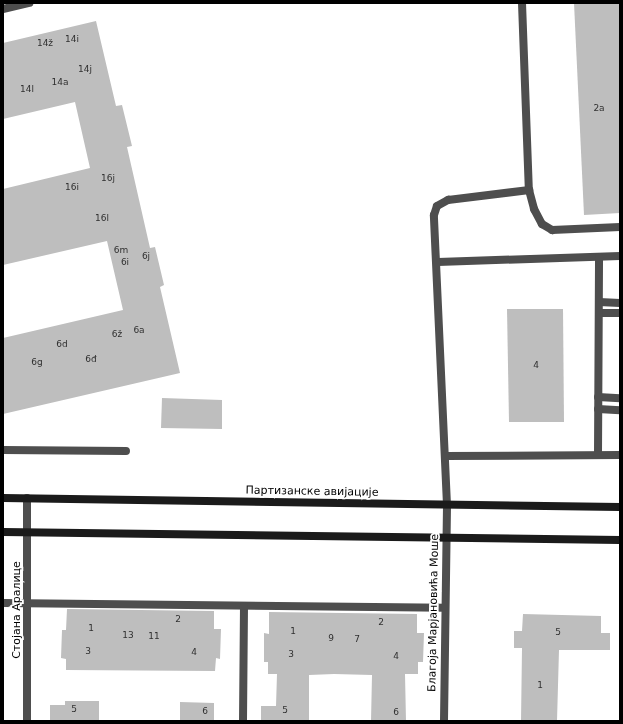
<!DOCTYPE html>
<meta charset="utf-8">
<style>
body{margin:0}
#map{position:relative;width:623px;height:724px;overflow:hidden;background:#fff;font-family:"DejaVu Sans",sans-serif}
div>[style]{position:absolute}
.building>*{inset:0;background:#bebebe}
.service>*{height:8px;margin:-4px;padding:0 4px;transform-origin:4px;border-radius:4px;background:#4e4e4e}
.minor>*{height:8px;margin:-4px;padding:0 4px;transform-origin:4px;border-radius:4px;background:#4e4e4e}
.secondary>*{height:8px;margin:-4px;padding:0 4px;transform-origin:4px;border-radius:4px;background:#1b1b1b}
span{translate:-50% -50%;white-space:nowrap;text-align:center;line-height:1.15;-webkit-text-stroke:3.5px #fff;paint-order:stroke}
.number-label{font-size:9px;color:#303030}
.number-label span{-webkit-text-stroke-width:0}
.street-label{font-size:11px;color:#000}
.frame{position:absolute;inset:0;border:4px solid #000;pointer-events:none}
</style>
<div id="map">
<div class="building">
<i style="clip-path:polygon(574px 3px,620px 3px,620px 213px,584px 215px)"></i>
<i style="clip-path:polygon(96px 21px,116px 106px,122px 105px,132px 146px,127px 147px,150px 248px,155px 247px,164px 285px,160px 287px,180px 373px,3px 414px,3px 338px,123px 310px,107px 241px,3px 265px,3px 189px,90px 168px,75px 102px,3px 119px,3px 43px)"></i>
<i style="clip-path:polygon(507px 309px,563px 309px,564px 422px,509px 422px)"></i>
<i style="clip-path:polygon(162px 398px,222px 400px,222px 429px,161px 428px)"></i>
<i style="clip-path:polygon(67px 609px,214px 611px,214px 629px,221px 629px,220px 659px,216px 658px,215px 671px,66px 670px,66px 659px,61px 658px,62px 630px,66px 630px)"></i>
<i style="clip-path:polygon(269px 612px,417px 614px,417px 633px,424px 633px,423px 662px,418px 662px,418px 674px,405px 674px,406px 721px,371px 721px,372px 675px,334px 674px,309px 675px,309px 721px,261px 721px,261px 706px,276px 706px,277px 674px,268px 674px,268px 662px,264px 662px,264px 633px,269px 634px)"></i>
<i style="clip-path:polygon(523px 614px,601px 616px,601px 633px,610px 633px,610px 650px,559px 650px,557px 721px,521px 721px,522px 648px,514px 648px,514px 631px,522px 631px)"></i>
<i style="clip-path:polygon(65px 701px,99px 701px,99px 721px,50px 721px,50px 705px,65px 705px)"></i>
<i style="clip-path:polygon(180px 702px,214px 703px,214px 721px,180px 721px)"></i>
</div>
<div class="service">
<i style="left:522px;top:3px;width:187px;rotate:87.9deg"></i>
<i style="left:529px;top:190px;width:20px;rotate:75deg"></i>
<i style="left:534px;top:209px;width:17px;rotate:62deg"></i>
<i style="left:542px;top:224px;width:12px;rotate:31deg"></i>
<i style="left:552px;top:230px;width:68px;rotate:-2.5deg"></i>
<i style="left:438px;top:262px;width:182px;rotate:-1.9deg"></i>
<i style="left:599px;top:302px;width:21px;rotate:3deg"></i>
<i style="left:599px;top:313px;width:21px"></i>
<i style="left:598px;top:397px;width:22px;rotate:3deg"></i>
<i style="left:598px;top:409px;width:22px;rotate:3deg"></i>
<i style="left:3px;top:450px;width:123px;rotate:0.5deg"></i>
<i style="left:598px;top:455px;width:198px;rotate:-89.7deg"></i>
<i style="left:445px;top:456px;width:175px;rotate:-0.3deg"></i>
<i style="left:447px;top:505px;width:290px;rotate:-92.6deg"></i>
<i style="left:434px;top:215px;width:9px;rotate:-72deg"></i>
<i style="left:437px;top:206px;width:13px;rotate:-29deg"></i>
<i style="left:448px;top:200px;width:82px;rotate:-7deg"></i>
</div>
<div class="minor">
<i style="left:3px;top:9px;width:27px;rotate:-13deg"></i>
<i style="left:3px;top:603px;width:442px;rotate:0.6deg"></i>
<i style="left:27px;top:721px;width:223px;rotate:-90deg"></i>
<i style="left:243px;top:721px;width:115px;rotate:-89.5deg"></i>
<i style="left:444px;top:721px;width:216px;rotate:-89.2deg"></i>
</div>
<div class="secondary">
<i style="left:3px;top:498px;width:617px;rotate:0.84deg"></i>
<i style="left:3px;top:532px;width:617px;rotate:0.74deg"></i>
</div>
<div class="number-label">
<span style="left:72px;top:39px">14i</span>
<span style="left:45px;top:43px">14ž</span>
<span style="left:85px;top:69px">14j</span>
<span style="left:60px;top:82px">14a</span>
<span style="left:27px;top:89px">14l</span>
<span style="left:599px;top:108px">2a</span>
<span style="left:108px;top:178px">16j</span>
<span style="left:72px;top:187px">16i</span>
<span style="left:102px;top:218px">16l</span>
<span style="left:121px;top:250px">6m</span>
<span style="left:146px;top:256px">6j</span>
<span style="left:125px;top:262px">6i</span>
<span style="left:139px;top:330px">6a</span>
<span style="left:117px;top:334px">6ž</span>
<span style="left:62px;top:344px">6d</span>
<span style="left:91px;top:359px">6đ</span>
<span style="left:37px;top:362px">6g</span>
<span style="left:536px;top:365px">4</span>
<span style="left:178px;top:619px">2</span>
<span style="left:381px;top:622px">2</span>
<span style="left:91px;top:628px">1</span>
<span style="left:293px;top:631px">1</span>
<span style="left:558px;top:632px">5</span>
<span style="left:128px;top:635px">13</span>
<span style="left:154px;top:636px">11</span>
<span style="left:331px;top:638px">9</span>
<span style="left:357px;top:639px">7</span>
<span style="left:88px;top:651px">3</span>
<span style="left:194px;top:652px">4</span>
<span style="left:291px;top:654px">3</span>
<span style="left:396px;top:656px">4</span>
<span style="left:540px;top:685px">1</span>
<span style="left:74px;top:709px">5</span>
<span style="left:285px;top:710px">5</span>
<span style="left:205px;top:711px">6</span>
<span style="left:396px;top:712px">6</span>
</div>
<div class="street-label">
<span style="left:312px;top:492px;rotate:1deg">Партизанске авијације</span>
<span style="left:17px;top:610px;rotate:-90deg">Стојана Аралице</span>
<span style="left:434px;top:613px;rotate:-89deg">Благоја Марјановића Моше</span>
</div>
<div class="frame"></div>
</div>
